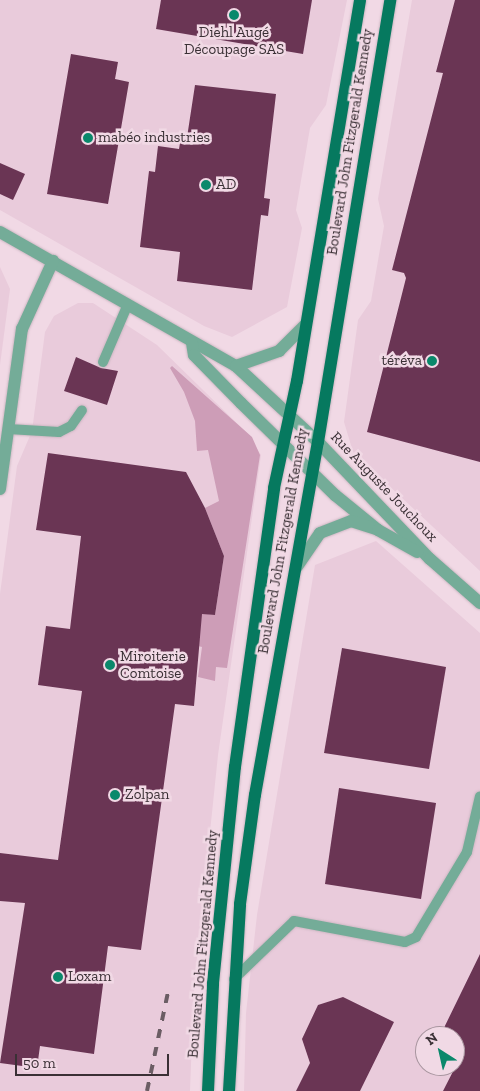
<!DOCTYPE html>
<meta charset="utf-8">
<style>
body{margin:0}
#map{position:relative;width:480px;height:1091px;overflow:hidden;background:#f1d9e5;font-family:"Zilla Slab",serif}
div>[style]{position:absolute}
.built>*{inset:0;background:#e9cbdb}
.green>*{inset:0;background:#cd9db7}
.building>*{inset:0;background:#6a3554}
.roads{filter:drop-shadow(0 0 1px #ccb7c2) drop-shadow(0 0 1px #ccb7c2)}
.lane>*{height:10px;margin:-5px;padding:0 5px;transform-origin:5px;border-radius:5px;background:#74ac98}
.street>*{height:12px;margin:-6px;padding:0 6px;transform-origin:6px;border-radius:6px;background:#74ac98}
.primary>*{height:12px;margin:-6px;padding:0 6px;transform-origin:6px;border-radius:6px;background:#06795f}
.rail>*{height:4px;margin-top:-2px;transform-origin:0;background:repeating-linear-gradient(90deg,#6b5d64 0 9px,transparent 0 18px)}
.dots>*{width:14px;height:14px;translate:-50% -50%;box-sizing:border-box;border:2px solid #f1d9e5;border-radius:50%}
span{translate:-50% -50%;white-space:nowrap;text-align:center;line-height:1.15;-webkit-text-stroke:5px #f1d9e5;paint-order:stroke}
.poi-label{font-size:15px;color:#3a3035}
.left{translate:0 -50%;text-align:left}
.right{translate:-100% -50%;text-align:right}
.street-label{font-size:15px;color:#3a3035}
.north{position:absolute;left:415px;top:1026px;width:50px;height:50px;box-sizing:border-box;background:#f1d9e5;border:1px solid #a8959f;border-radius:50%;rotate:325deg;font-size:14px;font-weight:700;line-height:20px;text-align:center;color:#3a3035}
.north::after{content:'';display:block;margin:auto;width:18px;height:22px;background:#0a886b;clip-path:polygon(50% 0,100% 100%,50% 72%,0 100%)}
.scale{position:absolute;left:15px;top:1054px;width:154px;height:22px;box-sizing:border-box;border:2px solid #3a3035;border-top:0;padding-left:6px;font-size:15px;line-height:18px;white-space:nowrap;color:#3a3035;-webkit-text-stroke:4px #f1d9e5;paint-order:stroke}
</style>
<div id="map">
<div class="built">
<i style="clip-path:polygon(0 0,347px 0,326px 105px,310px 128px,296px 210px,302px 228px,287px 307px,232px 337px,204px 326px,0 210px)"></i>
<i style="clip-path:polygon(412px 0,480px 0,480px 571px,353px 452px,344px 422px,358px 320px,371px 301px,384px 226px,378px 199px)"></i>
<i style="clip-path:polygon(0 267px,10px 289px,0 365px)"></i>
<i style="clip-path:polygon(78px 303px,93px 303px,157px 345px,247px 433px,261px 455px,218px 755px,194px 986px,190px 1091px,0 1091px,0 594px,17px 466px,32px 431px,45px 332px,54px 316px)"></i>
<i style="clip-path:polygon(evenodd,376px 541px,480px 633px,480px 1091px,244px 1091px,246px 1013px,257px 915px,315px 565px,376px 541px,425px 1036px,455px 1036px,455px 1066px,425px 1066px,425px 1036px)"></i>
</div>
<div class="green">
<i style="clip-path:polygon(172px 366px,252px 437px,260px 455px,227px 668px,216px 667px,215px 681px,198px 677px,202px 647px,198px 646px,192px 612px,215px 615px,224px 556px,205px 508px,219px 501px,208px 450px,197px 451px,195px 421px,184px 392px,170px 368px)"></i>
</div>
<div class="building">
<i style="clip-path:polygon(161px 0,312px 0,303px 54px,156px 29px)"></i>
<i style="clip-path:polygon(455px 0,480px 0,480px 462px,367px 432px,406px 278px,404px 273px,392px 270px,443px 73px,436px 72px)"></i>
<i style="clip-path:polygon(71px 54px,118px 62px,115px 79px,129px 82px,108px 204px,47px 194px)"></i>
<i style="clip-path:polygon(195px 85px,276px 94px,264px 198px,270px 199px,268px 216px,261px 215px,252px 290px,177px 281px,180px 252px,140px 247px,149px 171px,155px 172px,158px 146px,179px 149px,180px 143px,186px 144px)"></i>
<i style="clip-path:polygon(0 163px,25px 174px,13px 200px,0 194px)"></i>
<i style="clip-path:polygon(76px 357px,101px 368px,118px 371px,107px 405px,64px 391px)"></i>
<i style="clip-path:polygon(48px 453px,186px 472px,205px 508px,224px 556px,215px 615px,202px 614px,194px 706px,175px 704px,141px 950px,108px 946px,94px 1054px,40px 1046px,37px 1068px,0 1063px,25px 903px,0 901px,0 853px,58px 860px,82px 691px,38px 685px,46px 626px,70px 629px,81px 536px,36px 530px)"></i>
<i style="clip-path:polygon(342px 648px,446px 667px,429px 769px,324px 753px)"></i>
<i style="clip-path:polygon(339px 788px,436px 803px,421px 899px,325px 884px)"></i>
<i style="clip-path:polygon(480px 954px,480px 1091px,443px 1091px,465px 1048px,455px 1043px,455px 1036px,440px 1036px)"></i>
<i style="clip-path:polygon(343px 997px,394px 1022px,360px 1091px,296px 1091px,310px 1063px,302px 1039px,318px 1005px)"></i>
</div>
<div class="roads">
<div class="lane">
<i style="left:103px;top:362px;width:63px;rotate:-66.7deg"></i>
<i style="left:8px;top:429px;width:51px;rotate:3.4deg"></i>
<i style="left:59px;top:432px;width:13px;rotate:-27deg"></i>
<i style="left:71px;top:426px;width:19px;rotate:-55deg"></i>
<i style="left:234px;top:979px;width:83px;rotate:-44deg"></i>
<i style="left:294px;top:921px;width:113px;rotate:10.7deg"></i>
<i style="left:405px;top:942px;width:12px;rotate:-24deg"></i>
<i style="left:416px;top:937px;width:99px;rotate:-59deg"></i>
<i style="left:467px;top:852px;width:57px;rotate:-76.9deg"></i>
</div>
<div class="street">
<i style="left:0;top:232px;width:271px;rotate:29.6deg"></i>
<i style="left:236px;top:366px;width:112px;rotate:42.8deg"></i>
<i style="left:318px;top:442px;width:162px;rotate:46.3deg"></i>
<i style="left:430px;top:559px;width:67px;rotate:41.3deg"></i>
<i style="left:192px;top:343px;width:12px;rotate:81deg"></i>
<i style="left:194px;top:355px;width:67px;rotate:45.6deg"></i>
<i style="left:241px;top:403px;width:132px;rotate:44.4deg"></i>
<i style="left:335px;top:495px;width:55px;rotate:39.1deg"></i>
<i style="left:236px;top:366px;width:46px;rotate:-19.2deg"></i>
<i style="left:279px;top:351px;width:38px;rotate:-45deg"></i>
<i style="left:0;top:489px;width:162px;rotate:-82.2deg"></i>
<i style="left:22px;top:329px;width:75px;rotate:-65.5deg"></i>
<i style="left:296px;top:568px;width:42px;rotate:-55.6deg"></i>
<i style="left:320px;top:533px;width:33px;rotate:-21deg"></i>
<i style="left:351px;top:521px;width:28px;rotate:18deg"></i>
<i style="left:378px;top:530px;width:45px;rotate:29.4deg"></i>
</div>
<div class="primary">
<i style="left:208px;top:1091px;width:108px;rotate:-87.3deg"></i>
<i style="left:213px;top:983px;width:217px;rotate:-84.2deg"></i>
<i style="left:235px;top:767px;width:282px;rotate:-82deg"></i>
<i style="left:274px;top:488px;width:109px;rotate:-77.9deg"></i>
<i style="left:297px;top:381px;width:386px;rotate:-80.6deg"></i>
<i style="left:229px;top:1091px;width:187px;rotate:-86.6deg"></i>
<i style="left:240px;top:904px;width:110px;rotate:-82.2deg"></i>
<i style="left:255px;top:795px;width:359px;rotate:-79.9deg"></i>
<i style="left:318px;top:442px;width:448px;rotate:-80.7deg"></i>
</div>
</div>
<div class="rail">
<i style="left:147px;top:1091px;width:101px;rotate:-78deg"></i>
</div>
<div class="dots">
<i style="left:234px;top:15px;background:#0a886b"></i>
<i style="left:88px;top:138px;background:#0a886b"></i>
<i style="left:206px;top:185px;background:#0a886b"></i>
<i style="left:432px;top:361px;background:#0a886b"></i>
<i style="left:110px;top:665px;background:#0a886b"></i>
<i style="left:115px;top:795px;background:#0a886b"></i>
<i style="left:58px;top:977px;background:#0a886b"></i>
</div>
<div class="poi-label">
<span style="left:234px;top:41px">Diehl Augé<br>Découpage SAS</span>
<span class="left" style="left:98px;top:138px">mabéo industries</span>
<span class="left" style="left:216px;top:185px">AD</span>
<span class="right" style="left:422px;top:361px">téréva</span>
<span class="left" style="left:120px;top:665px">Miroiterie<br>Comtoise</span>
<span class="left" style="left:125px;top:795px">Zolpan</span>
<span class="left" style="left:68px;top:977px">Loxam</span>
</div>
<div class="street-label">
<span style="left:350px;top:142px;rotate:-81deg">Boulevard John Fitzgerald Kennedy</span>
<span style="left:384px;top:487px;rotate:46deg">Rue Auguste Jouchoux</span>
<span style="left:283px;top:541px;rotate:-80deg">Boulevard John Fitzgerald Kennedy</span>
<span style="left:203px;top:944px;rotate:-85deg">Boulevard John Fitzgerald Kennedy</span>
</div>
<div class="north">N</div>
<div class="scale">50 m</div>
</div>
